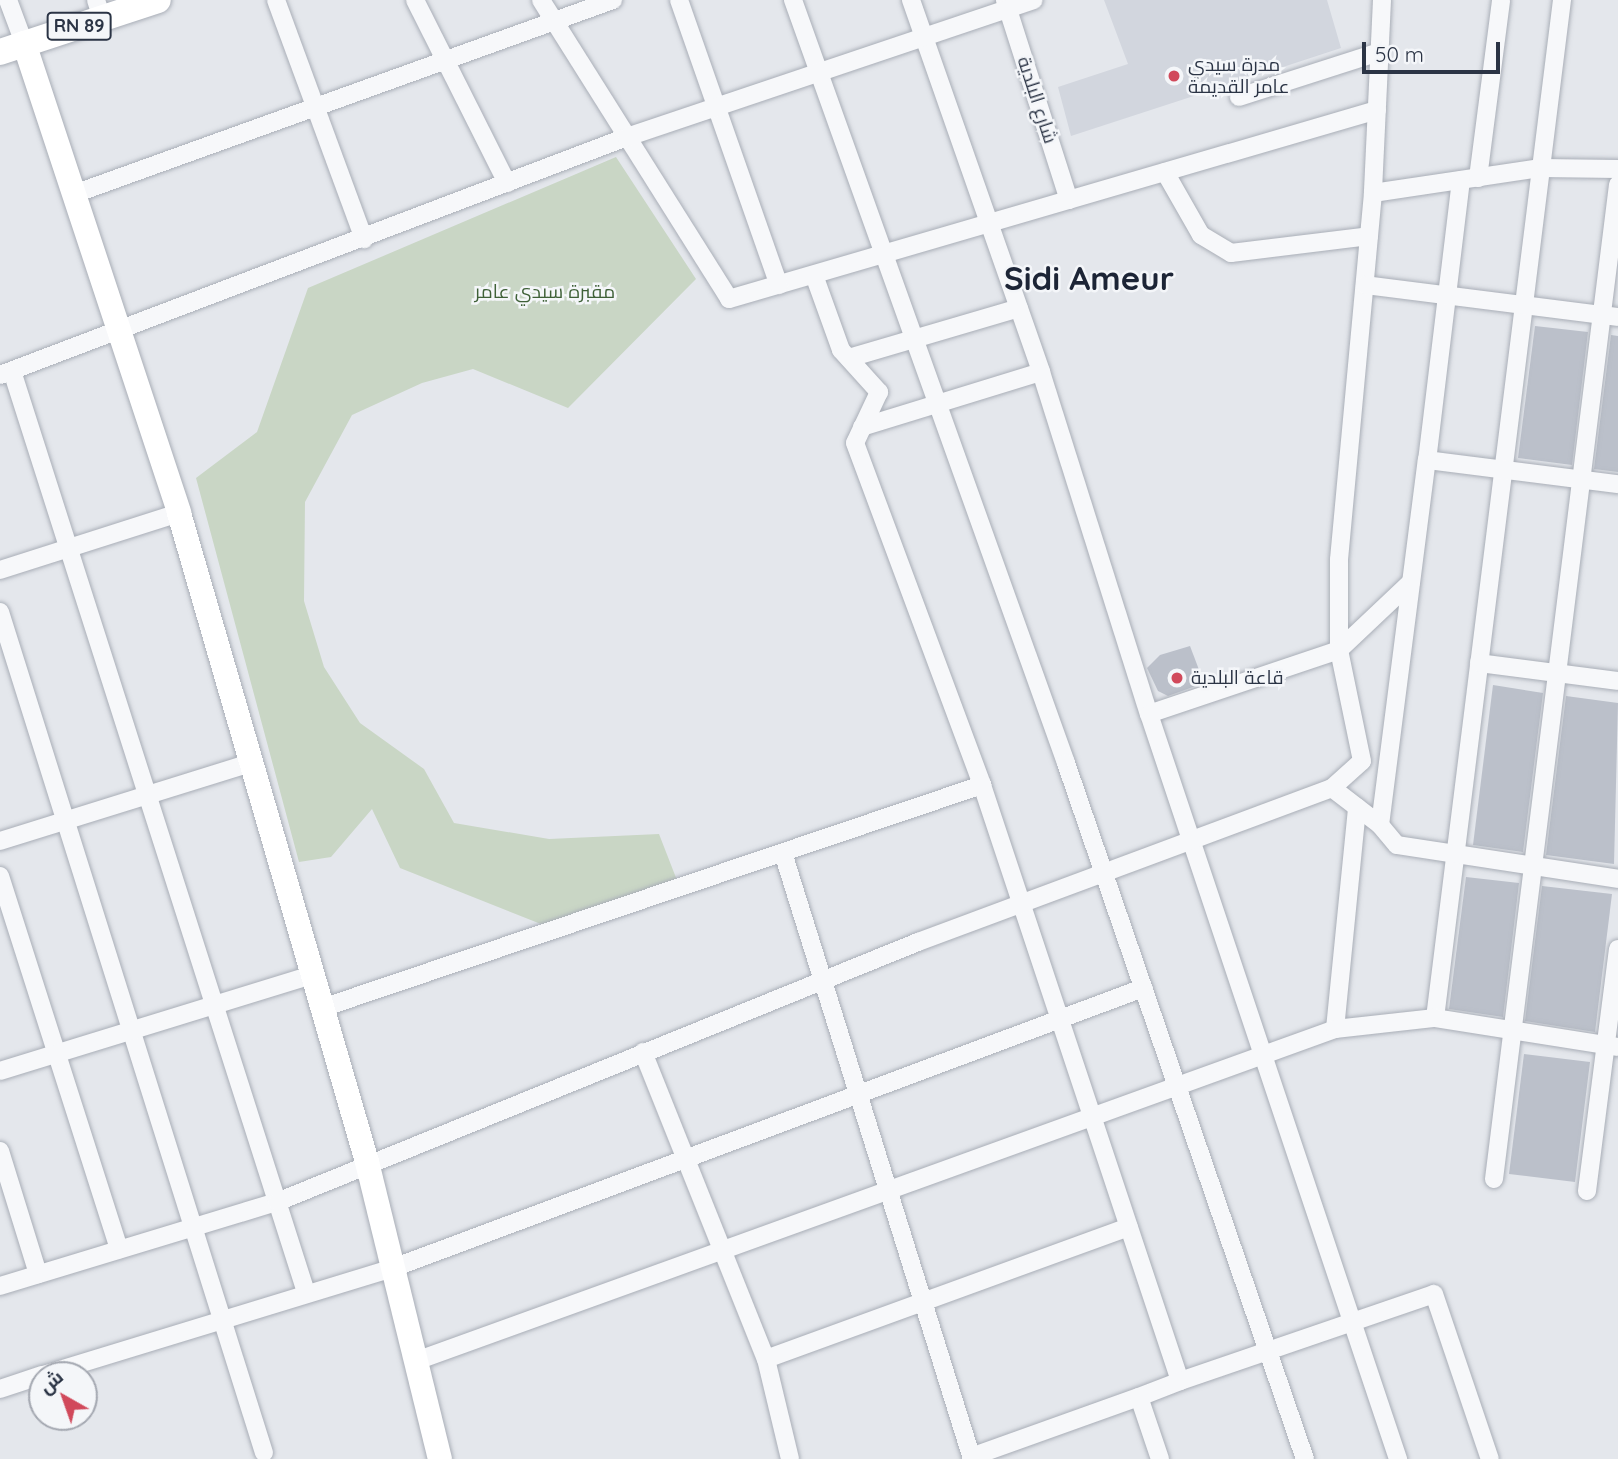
<!DOCTYPE html>
<meta charset="utf-8">
<style>
body{margin:0}
#map{position:relative;width:1618px;height:1459px;overflow:hidden;background:#e4e7ec;font-family:Quicksand,Cairo,sans-serif}
div>[style]{position:absolute}
.built>*{inset:0;background:#d2d6de}
.green>*{inset:0;background:#c9d6c5}
.building>*{inset:0;background:#bbc0ca}
.roads{filter:drop-shadow(0 0 2px #a9aeb7) drop-shadow(0 0 2px #a9aeb7)}
.street>*{height:18px;margin:-9px;padding:0 9px;transform-origin:9px;border-radius:9px;background:#f7f8fa}
.secondary>*{height:24px;margin:-12px;padding:0 12px;transform-origin:12px;border-radius:12px;background:#fff}
.primary>*{height:26px;margin:-13px;padding:0 13px;transform-origin:13px;border-radius:13px;background:#fff}
.dots>*{width:19px;height:19px;translate:-50% -50%;box-sizing:border-box;border:4px solid #f4f6f9;border-radius:50%}
span{translate:-50% -50%;white-space:nowrap;text-align:center;line-height:1.15;-webkit-text-stroke:5px #f4f6f9;paint-order:stroke}
.shield-label span{padding:2px 5px;background:#f4f6f9;border:2px solid;border-radius:5px;-webkit-text-stroke-width:0}
.shield-label{font-size:18px;color:#2b3445;font-weight:700}
.poi-label{font-size:19px;color:#2b3445}
.left{translate:0 -50%;text-align:left}
.street-label{font-size:19px;color:#2b3445}
.park-label{font-size:19px;color:#3f6138}
.town-label{font-size:33px;color:#1d2536;font-weight:700}
.north{position:absolute;left:28px;top:1361px;width:70px;height:70px;box-sizing:border-box;background:#f4f6f9;border:2px solid #a4a8b1;border-radius:50%;rotate:320deg;font-size:19px;font-weight:700;line-height:28px;text-align:center;color:#2b3445}
.north::after{content:'';display:block;margin:auto;width:24px;height:32px;background:#d1495b;clip-path:polygon(50% 0,100% 100%,50% 72%,0 100%)}
.scale{position:absolute;left:1362px;top:42px;width:138px;height:32px;box-sizing:border-box;border:4px solid #2b3445;border-top:0;padding-left:9px;font-size:21px;line-height:24px;white-space:nowrap;color:#2b3445;-webkit-text-stroke:5px #f4f6f9;paint-order:stroke}
</style>
<div id="map">
<div class="built">
<i style="clip-path:polygon(1104px 0,1327px 0,1341px 48px,1071px 136px,1058px 87px,1128px 64px)"></i>
</div>
<div class="green">
<i style="clip-path:polygon(616px 157px,696px 279px,568px 408px,473px 369px,422px 383px,352px 415px,305px 502px,304px 601px,324px 667px,360px 723px,424px 769px,454px 823px,549px 839px,659px 834px,680px 888px,556px 930px,400px 868px,372px 809px,331px 857px,299px 862px,196px 478px,257px 432px,308px 288px)"></i>
</div>
<div class="building">
<i style="clip-path:polygon(1535px 326px,1588px 332px,1572px 465px,1518px 458px)"></i>
<i style="clip-path:polygon(1611px 335px,1618px 336px,1618px 472px,1594px 469px)"></i>
<i style="clip-path:polygon(1190px 646px,1204px 683px,1168px 696px,1158px 691px,1147px 668px,1160px 655px)"></i>
<i style="clip-path:polygon(1493px 685px,1543px 693px,1523px 852px,1473px 845px)"></i>
<i style="clip-path:polygon(1566px 696px,1618px 703px,1614px 864px,1546px 855px)"></i>
<i style="clip-path:polygon(1466px 877px,1519px 883px,1503px 1017px,1449px 1009px)"></i>
<i style="clip-path:polygon(1542px 886px,1612px 894px,1595px 1032px,1525px 1021px)"></i>
<i style="clip-path:polygon(1524px 1054px,1590px 1062px,1575px 1182px,1509px 1174px)"></i>
</div>
<div class="roads">
<div class="street">
<i style="left:8px;top:0;width:46px;rotate:69.6deg"></i>
<i style="left:96px;top:0;width:19px;rotate:72deg"></i>
<i style="left:276px;top:0;width:255px;rotate:69.8deg"></i>
<i style="left:415px;top:0;width:205px;rotate:63.3deg"></i>
<i style="left:541px;top:0;width:353px;rotate:57.8deg"></i>
<i style="left:729px;top:299px;width:675px;rotate:-16.26deg"></i>
<i style="left:679px;top:0;width:302px;rotate:70.7deg"></i>
<i style="left:793px;top:0;width:810px;rotate:70.31deg"></i>
<i style="left:1066px;top:763px;width:736px;rotate:71.05deg"></i>
<i style="left:911px;top:0;width:394px;rotate:70.7deg"></i>
<i style="left:1041px;top:372px;width:359px;rotate:72.5deg"></i>
<i style="left:1005px;top:0;width:210px;rotate:72.3deg"></i>
<i style="left:1382px;top:0;width:193px;rotate:92.7deg"></i>
<i style="left:1373px;top:193px;width:170px;rotate:-8.5deg"></i>
<i style="left:1541px;top:168px;width:77px;rotate:0.7deg"></i>
<i style="left:1562px;top:0;width:1026px;rotate:97.11deg"></i>
<i style="left:1435px;top:1018px;width:185px;rotate:9deg"></i>
<i style="left:1239px;top:97px;width:144px;rotate:-17.8deg"></i>
<i style="left:1165px;top:172px;width:73px;rotate:60.3deg"></i>
<i style="left:1201px;top:235px;width:35px;rotate:31deg"></i>
<i style="left:1231px;top:253px;width:139px;rotate:-7deg"></i>
<i style="left:1478px;top:178px;width:179px;rotate:-82.6deg"></i>
<i style="left:1461px;top:180px;width:282px;rotate:96.9deg"></i>
<i style="left:1427px;top:460px;width:193px;rotate:7.2deg"></i>
<i style="left:1373px;top:193px;width:369px;rotate:95.3deg"></i>
<i style="left:1339px;top:560px;width:90px;rotate:90deg"></i>
<i style="left:1339px;top:650px;width:200px;rotate:161.4deg"></i>
<i style="left:1149px;top:714px;width:786px;rotate:71.52deg"></i>
<i style="left:74px;top:194px;width:573px;rotate:-19.8deg"></i>
<i style="left:814px;top:275px;width:80px;rotate:70.2deg"></i>
<i style="left:841px;top:350px;width:57px;rotate:47.9deg"></i>
<i style="left:879px;top:392px;width:56px;rotate:115.2deg"></i>
<i style="left:855px;top:443px;width:365px;rotate:69.6deg"></i>
<i style="left:1365px;top:285px;width:255px;rotate:7.2deg"></i>
<i style="left:849px;top:358px;width:177px;rotate:-16.4deg"></i>
<i style="left:12px;top:371px;width:967px;rotate:72.3deg"></i>
<i style="left:0;top:375px;width:671px;rotate:-20.79deg"></i>
<i style="left:627px;top:137px;width:429px;rotate:-18.6deg"></i>
<i style="left:862px;top:427px;width:187px;rotate:-17.1deg"></i>
<i style="left:0;top:570px;width:188px;rotate:-17.7deg"></i>
<i style="left:0;top:612px;width:881px;rotate:72.57deg"></i>
<i style="left:1479px;top:663px;width:140px;rotate:7.4deg"></i>
<i style="left:1332px;top:788px;width:61px;rotate:37.6deg"></i>
<i style="left:1380px;top:825px;width:368px;rotate:-82.7deg"></i>
<i style="left:1380px;top:825px;width:26px;rotate:50deg"></i>
<i style="left:1397px;top:845px;width:224px;rotate:8.7deg"></i>
<i style="left:0;top:841px;width:263px;rotate:-17.3deg"></i>
<i style="left:784px;top:856px;width:632px;rotate:72.68deg"></i>
<i style="left:0;top:876px;width:392px;rotate:72.3deg"></i>
<i style="left:322px;top:1008px;width:697px;rotate:-18.67deg"></i>
<i style="left:982px;top:785px;width:628px;rotate:71.62deg"></i>
<i style="left:1180px;top:1381px;width:268px;rotate:-18.9deg"></i>
<i style="left:1434px;top:1294px;width:174px;rotate:71.3deg"></i>
<i style="left:1335px;top:1029px;width:223px;rotate:-84.3deg"></i>
<i style="left:643px;top:1052px;width:331px;rotate:68.2deg"></i>
<i style="left:766px;top:1359px;width:103px;rotate:76.5deg"></i>
<i style="left:0;top:1071px;width:327px;rotate:-17.1deg"></i>
<i style="left:0;top:1151px;width:129px;rotate:72.8deg"></i>
<i style="left:1494px;top:1179px;width:1002px;rotate:-82.89deg"></i>
<i style="left:1587px;top:1191px;width:244px;rotate:-82.7deg"></i>
<i style="left:0;top:1286px;width:289px;rotate:-16.9deg"></i>
<i style="left:277px;top:1202px;width:692px;rotate:-22.08deg"></i>
<i style="left:918px;top:942px;width:442px;rotate:-20.4deg"></i>
<i style="left:1332px;top:788px;width:40px;rotate:-42deg"></i>
<i style="left:1362px;top:761px;width:113px;rotate:-101.7deg"></i>
<i style="left:1339px;top:650px;width:99px;rotate:-43.4deg"></i>
<i style="left:766px;top:1359px;width:386px;rotate:-20deg"></i>
<i style="left:416px;top:1361px;width:977px;rotate:-19.86deg"></i>
<i style="left:1335px;top:1029px;width:101px;rotate:-6.3deg"></i>
<i style="left:43px;top:1375px;width:366px;rotate:-17deg"></i>
<i style="left:393px;top:1268px;width:801px;rotate:-20.47deg"></i>
<i style="left:0;top:1389px;width:44px;rotate:-18.4deg"></i>
<i style="left:971px;top:1457px;width:178px;rotate:-19.7deg"></i>
<i style="left:1160px;top:1459px;width:65px;rotate:-108.7deg"></i>
<i style="left:1139px;top:1397px;width:44px;rotate:-21.3deg"></i>
</div>
<div class="secondary">
<i style="left:24px;top:43px;width:495px;rotate:71.7deg"></i>
<i style="left:179px;top:513px;width:676px;rotate:73.84deg"></i>
<i style="left:367px;top:1162px;width:306px;rotate:76.2deg"></i>
</div>
<div class="primary">
<i style="left:0;top:52px;width:166px;rotate:-18.2deg"></i>
</div>
</div>
<div class="dots">
<i style="left:1174px;top:76px;background:#d1495b"></i>
<i style="left:1177px;top:678px;background:#d1495b"></i>
</div>
<div class="shield-label">
<span style="left:79px;top:26px">RN 89</span>
</div>
<div class="poi-label">
<span class="left" style="left:1188px;top:76px">مدرة سيدي<br>عامر القديمة</span>
<span class="left" style="left:1191px;top:678px">قاعة البلدية</span>
</div>
<div class="street-label">
<span style="left:1037px;top:100px;rotate:72deg">شارع البلدية</span>
</div>
<div class="park-label">
<span style="left:545px;top:292px">مقبرة سيدي عامر</span>
</div>
<div class="town-label">
<span style="left:1089px;top:278px">Sidi Ameur</span>
</div>
<div class="north">ش</div>
<div class="scale">50 m</div>
</div>
